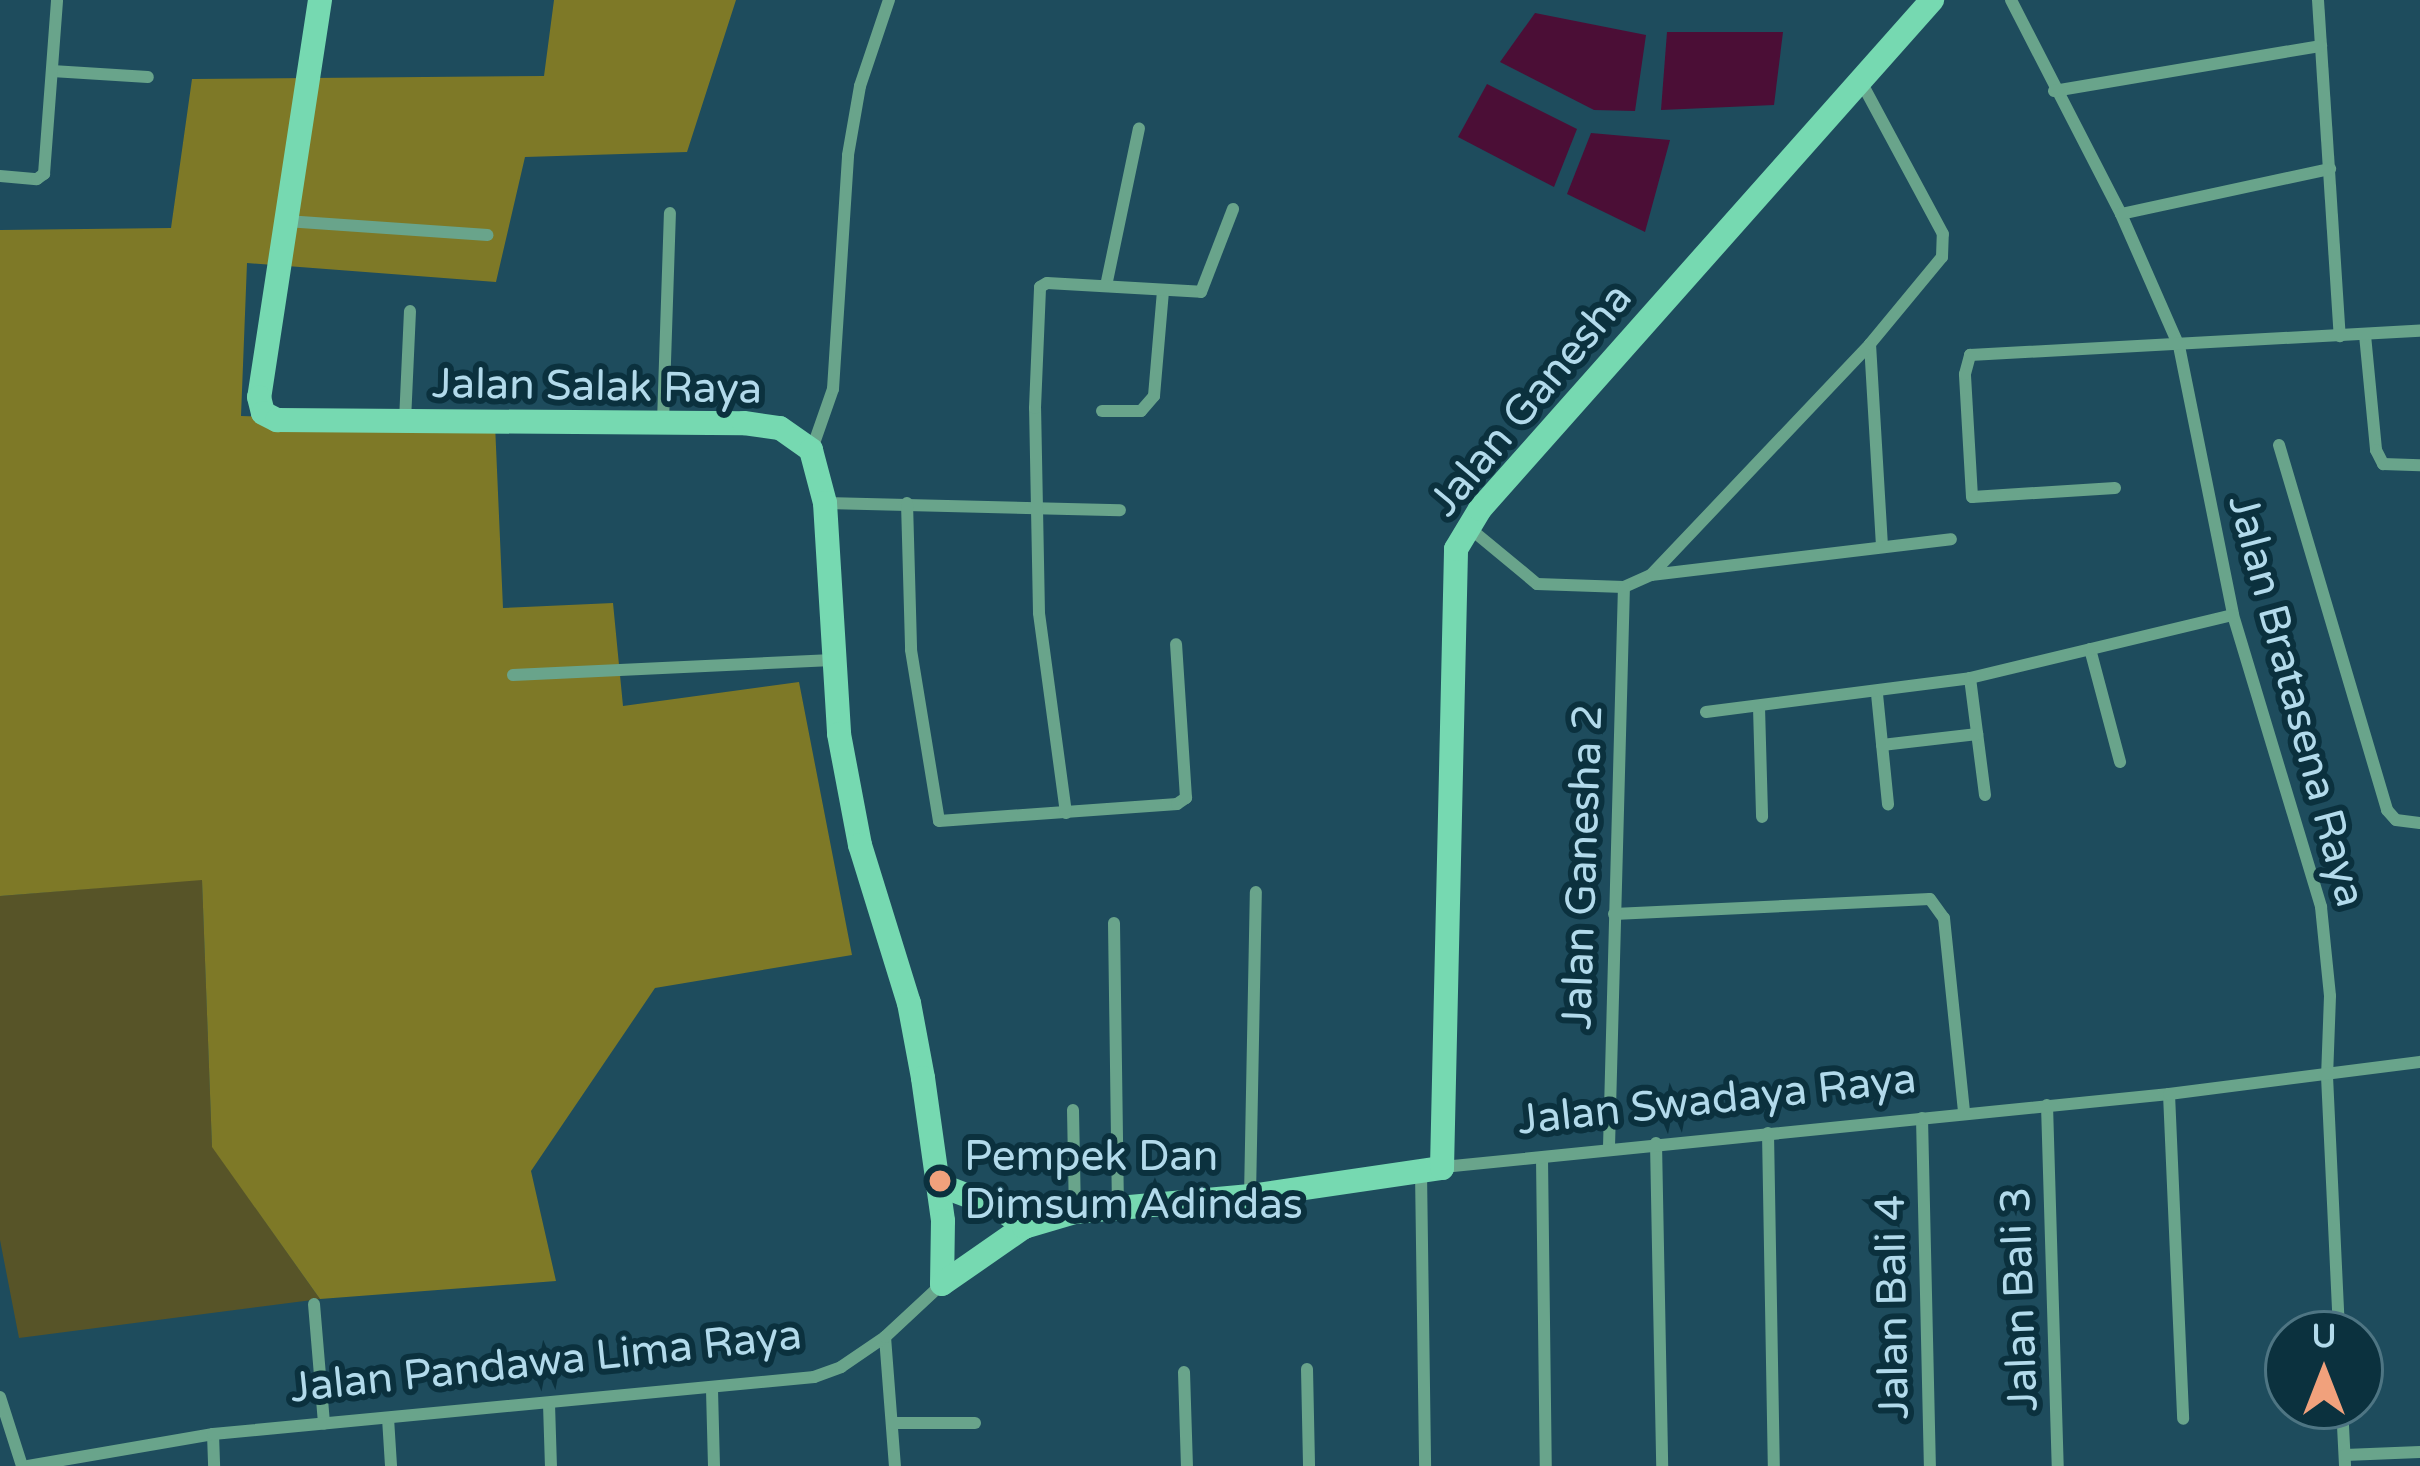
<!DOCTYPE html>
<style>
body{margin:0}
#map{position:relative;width:2420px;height:1466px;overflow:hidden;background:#1e4c5d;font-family:"Varela Round",sans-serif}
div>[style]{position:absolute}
.green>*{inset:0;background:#575428}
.forest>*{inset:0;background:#7e7927}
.water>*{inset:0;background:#4b0e36}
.street>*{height:12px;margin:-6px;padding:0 6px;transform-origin:6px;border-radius:6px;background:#69a48b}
.secondary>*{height:24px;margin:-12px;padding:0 12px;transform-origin:12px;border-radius:12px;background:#76d9b1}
.dots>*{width:33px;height:33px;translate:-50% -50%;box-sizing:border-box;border:6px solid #0b313e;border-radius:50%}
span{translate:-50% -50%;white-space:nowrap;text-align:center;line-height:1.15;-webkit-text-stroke:12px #0b313e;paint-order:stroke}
.street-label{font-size:42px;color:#b2daeb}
.poi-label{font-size:42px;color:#b2daeb}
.left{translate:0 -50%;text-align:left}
.north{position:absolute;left:2264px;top:1310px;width:120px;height:120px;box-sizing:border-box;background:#0b313e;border:3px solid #4e7583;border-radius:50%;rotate:0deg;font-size:33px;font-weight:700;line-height:48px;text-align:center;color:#b2daeb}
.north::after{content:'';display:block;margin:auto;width:42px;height:54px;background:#f1a17c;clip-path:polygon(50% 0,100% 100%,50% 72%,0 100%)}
</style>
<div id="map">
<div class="green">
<i style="clip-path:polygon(202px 879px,212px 1146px,320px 1299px,19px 1338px,0 1240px,0 896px)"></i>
</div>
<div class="forest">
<i style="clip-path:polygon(554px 0,736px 0,687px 152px,525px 157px,496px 282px,247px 263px,241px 416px,495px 424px,503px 608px,613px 603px,623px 706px,799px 682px,852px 955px,655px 988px,531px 1171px,556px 1281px,320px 1299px,212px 1147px,202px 880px,0 896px,0 230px,171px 228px,192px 79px,544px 76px)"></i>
</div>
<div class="water">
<i style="clip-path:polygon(1535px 13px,1646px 35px,1635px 111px,1594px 110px,1500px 62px)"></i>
<i style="clip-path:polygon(1667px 32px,1783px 32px,1774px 105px,1661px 110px)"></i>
<i style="clip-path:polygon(1487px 84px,1577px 129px,1554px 187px,1458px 137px)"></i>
<i style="clip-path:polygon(1591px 133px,1670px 140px,1645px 232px,1567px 194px)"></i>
</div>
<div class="street">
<i style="left:2011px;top:0;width:241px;rotate:62.8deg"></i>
<i style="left:2121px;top:214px;width:144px;rotate:66.3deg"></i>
<i style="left:2179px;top:346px;width:274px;rotate:78.6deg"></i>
<i style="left:2233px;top:615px;width:305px;rotate:73.2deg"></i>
<i style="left:2321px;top:907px;width:89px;rotate:84.2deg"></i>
<i style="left:2330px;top:996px;width:80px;rotate:92.1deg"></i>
<i style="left:2327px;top:1076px;width:258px;rotate:87.3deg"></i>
<i style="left:2318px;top:0;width:337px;rotate:86.3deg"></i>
<i style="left:52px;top:71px;width:96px;rotate:3.6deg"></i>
<i style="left:2054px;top:91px;width:271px;rotate:-9.6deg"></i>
<i style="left:0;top:176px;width:37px;rotate:5deg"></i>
<i style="left:37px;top:179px;width:9px;rotate:-36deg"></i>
<i style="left:44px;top:174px;width:174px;rotate:-85.7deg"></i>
<i style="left:2121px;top:214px;width:214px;rotate:-12.2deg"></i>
<i style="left:286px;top:221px;width:202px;rotate:4deg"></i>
<i style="left:1106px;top:286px;width:161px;rotate:-78.2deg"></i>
<i style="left:2365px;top:335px;width:116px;rotate:84.5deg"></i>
<i style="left:2376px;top:450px;width:16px;rotate:63deg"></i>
<i style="left:2383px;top:464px;width:37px;rotate:2deg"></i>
<i style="left:1870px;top:344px;width:201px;rotate:86.6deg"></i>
<i style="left:1102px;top:411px;width:39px"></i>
<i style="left:1141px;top:411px;width:20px;rotate:-49deg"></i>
<i style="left:1154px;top:396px;width:106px;rotate:-85.1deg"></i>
<i style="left:405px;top:421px;width:110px;rotate:-87.4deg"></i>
<i style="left:663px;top:422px;width:209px;rotate:-88.1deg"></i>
<i style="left:2279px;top:445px;width:381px;rotate:73.5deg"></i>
<i style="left:2387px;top:810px;width:13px;rotate:48deg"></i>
<i style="left:2396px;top:820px;width:24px;rotate:7deg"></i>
<i style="left:812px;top:449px;width:64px;rotate:-70.7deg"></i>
<i style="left:833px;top:389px;width:234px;rotate:-86.3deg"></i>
<i style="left:848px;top:155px;width:70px;rotate:-80.1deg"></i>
<i style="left:860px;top:86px;width:91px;rotate:-71.4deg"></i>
<i style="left:2115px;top:488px;width:143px;rotate:176.4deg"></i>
<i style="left:1972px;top:497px;width:123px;rotate:-93.3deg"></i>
<i style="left:1965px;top:374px;width:20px;rotate:-75deg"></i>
<i style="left:1970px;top:355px;width:451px;rotate:-3.1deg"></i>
<i style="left:826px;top:503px;width:294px;rotate:1.4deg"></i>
<i style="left:907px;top:503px;width:147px;rotate:88.4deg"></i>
<i style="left:911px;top:650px;width:173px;rotate:80.7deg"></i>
<i style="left:939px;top:821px;width:239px;rotate:-4.1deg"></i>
<i style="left:1177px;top:804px;width:11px;rotate:-34deg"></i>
<i style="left:1186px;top:798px;width:154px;rotate:-93.7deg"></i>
<i style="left:1467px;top:526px;width:91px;rotate:39.6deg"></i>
<i style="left:1537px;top:584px;width:87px;rotate:2deg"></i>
<i style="left:1651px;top:575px;width:318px;rotate:-46.5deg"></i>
<i style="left:1870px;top:344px;width:113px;rotate:-50.4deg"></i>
<i style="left:1942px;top:257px;width:23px;rotate:-88deg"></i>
<i style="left:1943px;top:234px;width:173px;rotate:-118.3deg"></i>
<i style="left:1624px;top:587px;width:30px;rotate:-24deg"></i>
<i style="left:1651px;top:575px;width:302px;rotate:-6.8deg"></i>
<i style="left:2090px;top:649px;width:117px;rotate:75.1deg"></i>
<i style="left:513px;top:675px;width:320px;rotate:-2.7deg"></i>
<i style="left:1970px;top:678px;width:118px;rotate:82.7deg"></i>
<i style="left:1877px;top:694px;width:111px;rotate:84.3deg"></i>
<i style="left:1759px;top:707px;width:110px;rotate:88.4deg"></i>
<i style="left:1706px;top:712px;width:266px;rotate:-7.3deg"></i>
<i style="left:1970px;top:678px;width:270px;rotate:-13.5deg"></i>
<i style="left:1882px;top:745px;width:96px;rotate:-6.6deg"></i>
<i style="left:1066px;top:813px;width:202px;rotate:-97.7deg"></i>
<i style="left:1039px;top:613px;width:205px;rotate:-91.1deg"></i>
<i style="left:1035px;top:408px;width:121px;rotate:-87.6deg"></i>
<i style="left:1040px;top:287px;width:8px;rotate:-30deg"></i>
<i style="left:1047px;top:283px;width:154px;rotate:3.3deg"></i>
<i style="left:1201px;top:292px;width:89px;rotate:-68.9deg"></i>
<i style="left:1614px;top:914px;width:316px;rotate:-2.7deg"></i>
<i style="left:1930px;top:899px;width:24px;rotate:54deg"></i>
<i style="left:1944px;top:918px;width:196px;rotate:84.1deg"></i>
<i style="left:1114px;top:923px;width:284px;rotate:89.2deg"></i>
<i style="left:2169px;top:1094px;width:325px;rotate:87.5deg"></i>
<i style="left:2047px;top:1105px;width:361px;rotate:88.3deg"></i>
<i style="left:1073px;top:1110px;width:102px;rotate:88.9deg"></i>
<i style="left:1922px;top:1118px;width:348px;rotate:88.7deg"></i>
<i style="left:1768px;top:1133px;width:333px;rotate:89deg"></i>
<i style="left:1656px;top:1143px;width:323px;rotate:88.9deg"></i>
<i style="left:1609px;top:1147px;width:560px;rotate:-88.47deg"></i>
<i style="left:1542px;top:1158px;width:308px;rotate:89.3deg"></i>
<i style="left:1443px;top:1167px;width:730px;rotate:-5.74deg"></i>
<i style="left:2169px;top:1094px;width:253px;rotate:-7.3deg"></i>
<i style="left:1421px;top:1172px;width:294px;rotate:89.2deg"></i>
<i style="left:1250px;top:1196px;width:304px;rotate:-88.9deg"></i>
<i style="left:314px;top:1304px;width:120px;rotate:85.2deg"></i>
<i style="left:885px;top:1337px;width:129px;rotate:85.6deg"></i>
<i style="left:1307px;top:1369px;width:97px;rotate:88.8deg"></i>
<i style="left:1184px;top:1372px;width:94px;rotate:88.2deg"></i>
<i style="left:712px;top:1390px;width:76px;rotate:88.5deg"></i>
<i style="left:0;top:1397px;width:72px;rotate:72.3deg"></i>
<i style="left:549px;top:1404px;width:62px;rotate:88.2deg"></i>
<i style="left:2342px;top:1406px;width:60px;rotate:87.1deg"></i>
<i style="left:388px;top:1418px;width:48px;rotate:86.4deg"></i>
<i style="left:894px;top:1423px;width:81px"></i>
<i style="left:213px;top:1434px;width:32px;rotate:88deg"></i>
<i style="left:2345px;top:1455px;width:75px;rotate:-2.3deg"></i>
<i style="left:28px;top:1466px;width:188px;rotate:-9.8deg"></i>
<i style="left:213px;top:1434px;width:604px;rotate:-5.42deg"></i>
<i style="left:814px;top:1377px;width:29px;rotate:-20deg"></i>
<i style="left:841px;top:1367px;width:53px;rotate:-34.3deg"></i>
<i style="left:885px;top:1337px;width:78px;rotate:-42.9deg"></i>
</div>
<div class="secondary">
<i style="left:320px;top:0;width:402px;rotate:98.7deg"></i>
<i style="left:259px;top:397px;width:16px;rotate:76deg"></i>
<i style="left:263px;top:413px;width:16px;rotate:27deg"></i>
<i style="left:277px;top:420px;width:467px;rotate:0.4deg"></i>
<i style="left:744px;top:423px;width:36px;rotate:8deg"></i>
<i style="left:780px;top:428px;width:38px;rotate:35deg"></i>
<i style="left:811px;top:450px;width:55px;rotate:75.2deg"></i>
<i style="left:825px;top:503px;width:231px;rotate:86.5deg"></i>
<i style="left:839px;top:734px;width:113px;rotate:79.3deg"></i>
<i style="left:860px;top:845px;width:165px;rotate:72.8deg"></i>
<i style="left:909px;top:1003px;width:76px;rotate:79.4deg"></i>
<i style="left:923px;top:1078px;width:144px;rotate:82deg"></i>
<i style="left:943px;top:1221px;width:63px;rotate:90.9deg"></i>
<i style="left:937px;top:1184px;width:67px;rotate:20.9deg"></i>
<i style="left:1000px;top:1208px;width:31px;rotate:38deg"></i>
<i style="left:942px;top:1284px;width:100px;rotate:-34.8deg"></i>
<i style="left:1024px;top:1227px;width:53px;rotate:-16.4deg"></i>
<i style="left:1075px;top:1212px;width:176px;rotate:-5.2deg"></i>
<i style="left:1250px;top:1196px;width:194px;rotate:-8.3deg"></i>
<i style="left:1442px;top:1168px;width:619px;rotate:-88.7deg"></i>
<i style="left:1456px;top:549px;width:47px;rotate:-59deg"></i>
<i style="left:1480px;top:509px;width:681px;rotate:-48.39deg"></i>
</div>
<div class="dots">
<i style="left:940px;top:1181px;background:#f1a17c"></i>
</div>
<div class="street-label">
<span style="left:597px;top:387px;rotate:1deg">Jalan Salak Raya</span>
<span style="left:1531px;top:400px;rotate:-50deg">Jalan Ganesha</span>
<span style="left:2296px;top:701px;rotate:75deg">Jalan Bratasena Raya</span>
<span style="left:1583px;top:867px;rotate:-88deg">Jalan Ganesha 2</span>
<span style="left:1717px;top:1100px;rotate:-6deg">Jalan Swadaya Raya</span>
<span style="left:2020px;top:1299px;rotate:-92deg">Jalan Bali 3</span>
<span style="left:1893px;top:1307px;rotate:-91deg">Jalan Bali 4</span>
<span style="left:546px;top:1362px;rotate:-6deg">Jalan Pandawa Lima Raya</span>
</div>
<div class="poi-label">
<span class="left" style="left:964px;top:1181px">Pempek Dan<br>Dimsum Adindas</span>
</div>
<div class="north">U</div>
</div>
